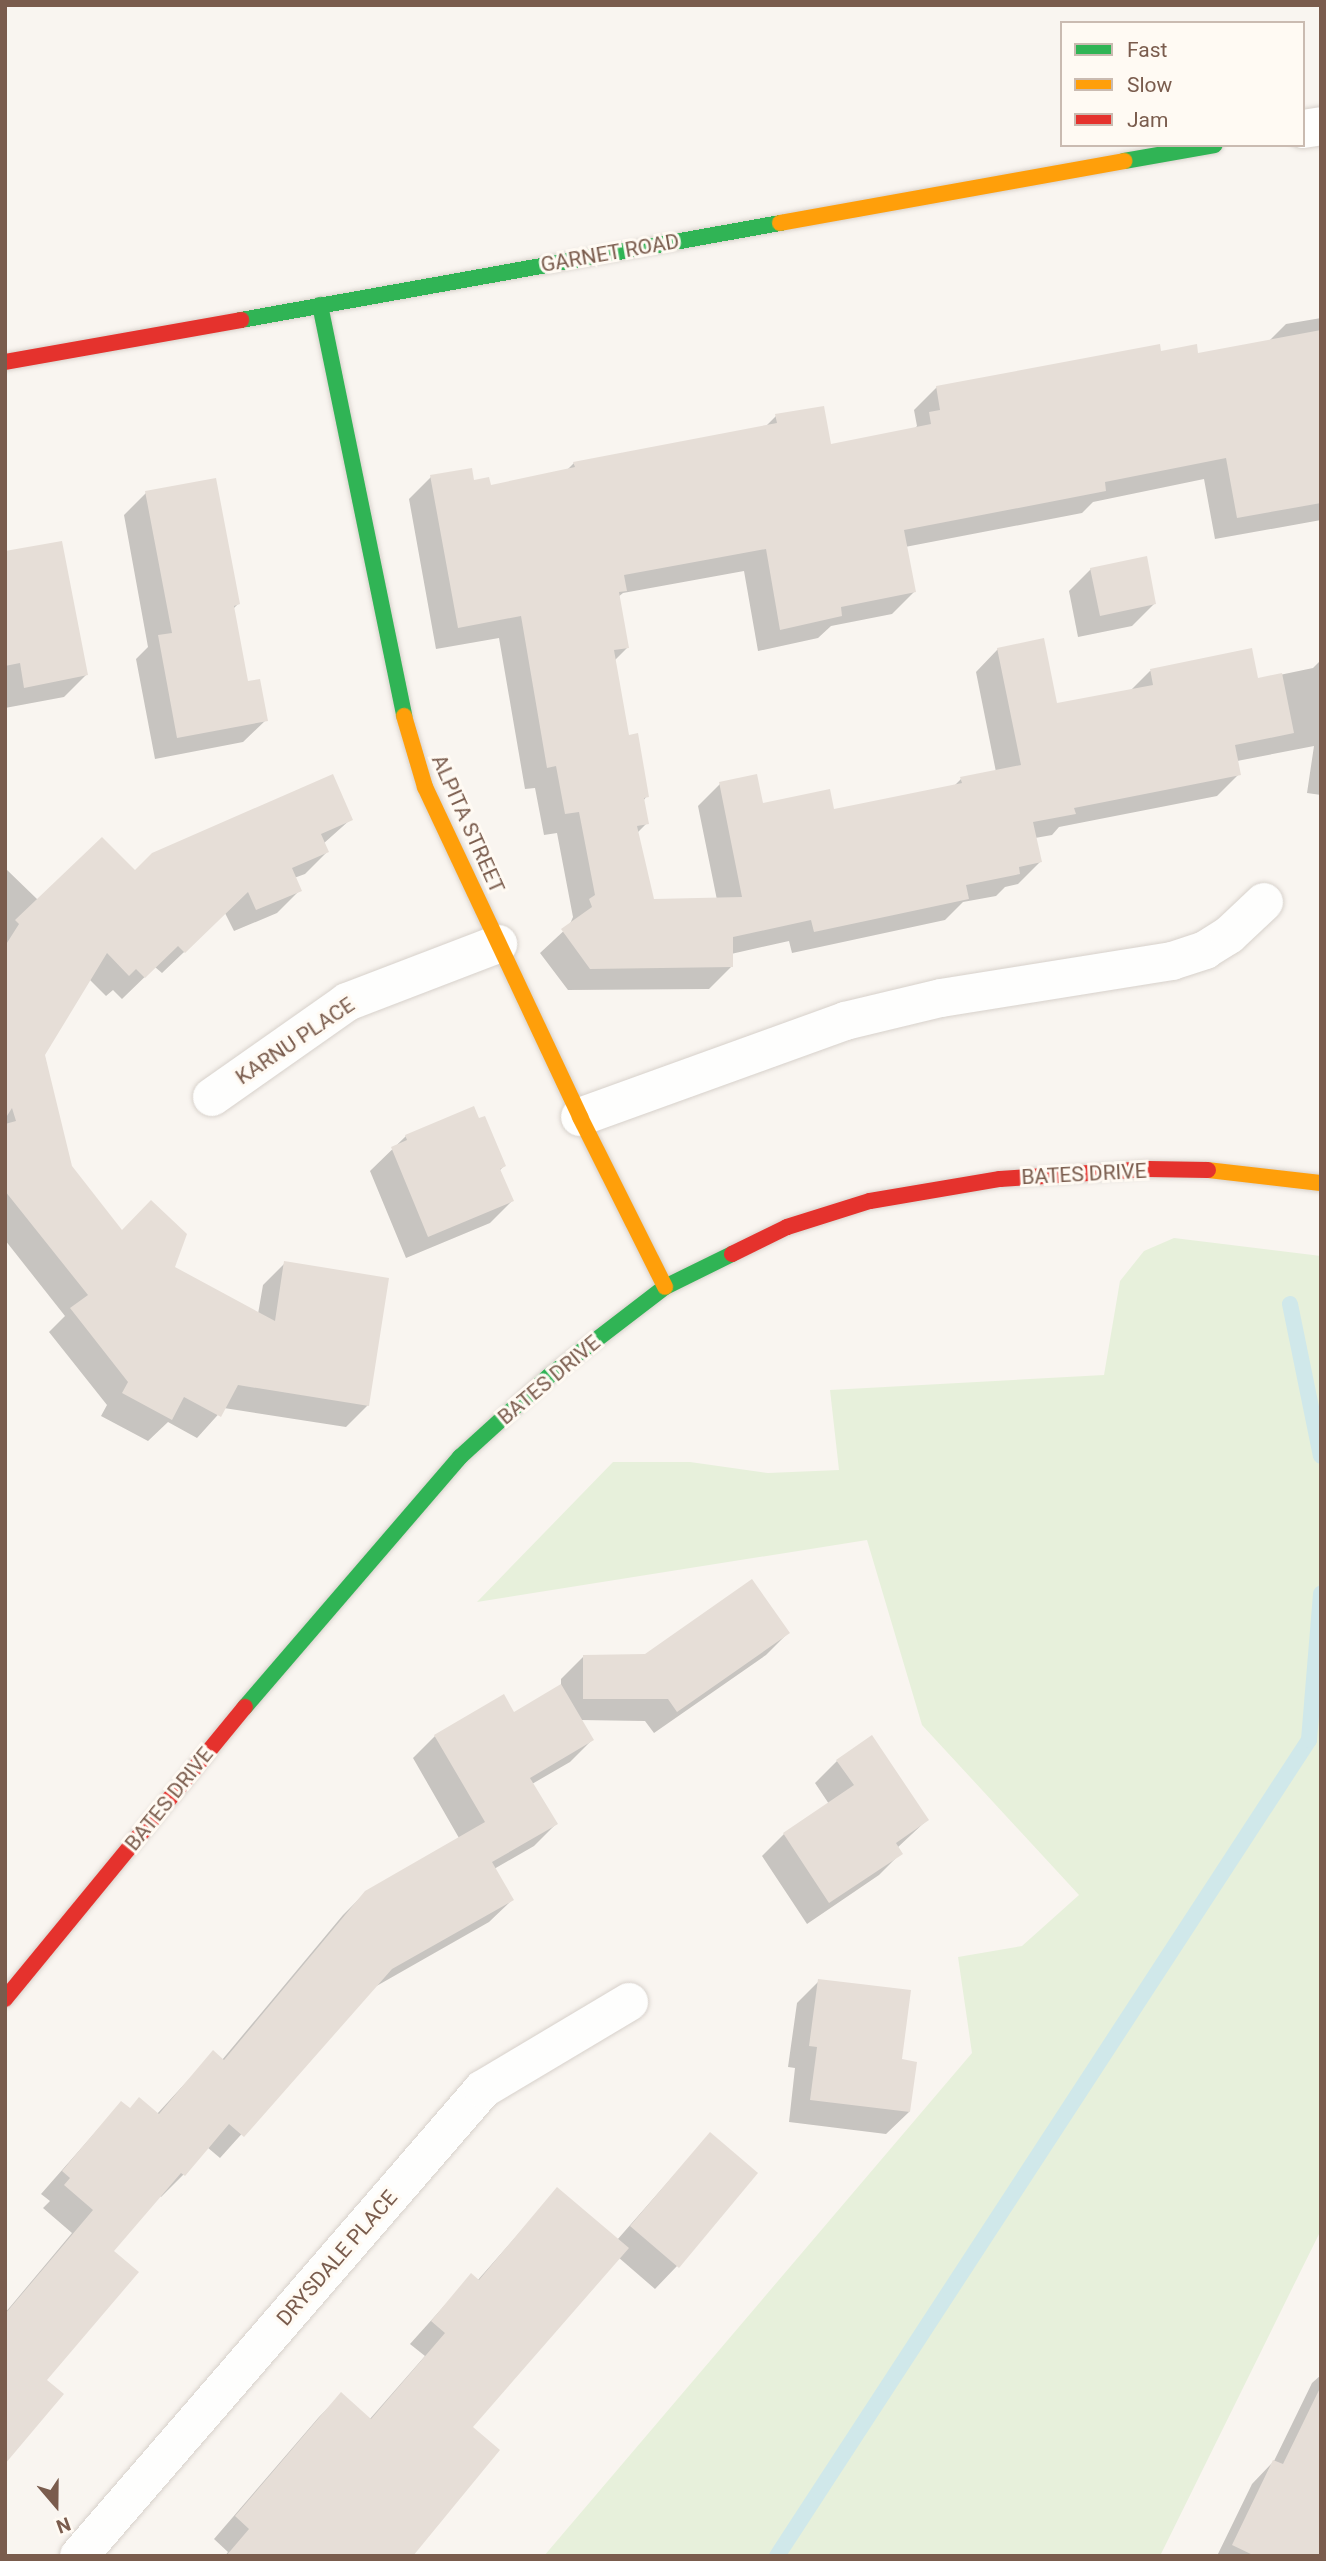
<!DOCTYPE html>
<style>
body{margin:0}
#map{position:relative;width:1326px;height:2561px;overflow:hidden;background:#f9f5f0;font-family:Roboto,sans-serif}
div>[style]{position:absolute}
.green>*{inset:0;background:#e7f0db}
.shadow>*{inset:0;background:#0003}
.stream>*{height:16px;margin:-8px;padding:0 8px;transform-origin:8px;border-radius:8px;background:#d0e8ea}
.building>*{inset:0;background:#e6ded7}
.roads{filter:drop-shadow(0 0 2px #d7d1cb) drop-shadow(0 0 2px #d7d1cb)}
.street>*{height:38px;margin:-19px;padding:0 19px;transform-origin:19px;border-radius:19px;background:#fefefd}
.fast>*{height:16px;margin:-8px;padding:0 8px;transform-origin:8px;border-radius:8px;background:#30b455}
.slow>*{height:16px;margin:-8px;padding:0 8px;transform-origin:8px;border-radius:8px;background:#ff9f0a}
.jam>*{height:16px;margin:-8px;padding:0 8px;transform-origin:8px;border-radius:8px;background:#e5322d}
span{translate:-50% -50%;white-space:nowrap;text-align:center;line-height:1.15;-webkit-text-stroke:6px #fffaf3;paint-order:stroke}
.street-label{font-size:21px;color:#7a5c4d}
.frame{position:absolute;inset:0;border:7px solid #7a5c4d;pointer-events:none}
.legend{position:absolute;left:1060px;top:21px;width:245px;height:126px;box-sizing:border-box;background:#fffaf3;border:2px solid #cabbb1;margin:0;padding:9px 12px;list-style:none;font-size:21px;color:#7a5c4d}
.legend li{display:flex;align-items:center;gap:14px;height:35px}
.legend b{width:35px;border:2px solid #cabbb1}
.north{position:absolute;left:21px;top:2470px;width:70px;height:70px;-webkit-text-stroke:5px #fffaf3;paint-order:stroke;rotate:160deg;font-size:19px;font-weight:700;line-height:28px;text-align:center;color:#7a5c4d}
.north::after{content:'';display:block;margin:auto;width:24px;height:32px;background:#7a5c4d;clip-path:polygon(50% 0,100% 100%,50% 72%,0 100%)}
</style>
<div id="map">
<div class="green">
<i style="clip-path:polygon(1174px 1238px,1321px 1256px,1321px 2230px,1160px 2556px,544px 2556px,972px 2053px,958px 1957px,1022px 1946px,1079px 1895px,922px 1725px,867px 1540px,477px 1602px,613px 1462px,690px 1462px,768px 1473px,839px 1470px,830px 1390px,1104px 1375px,1120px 1281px,1144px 1251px)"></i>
</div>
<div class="shadow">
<i style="clip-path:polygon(1321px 318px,1321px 520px,1215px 539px,1204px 479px,1093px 502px,1082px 513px,905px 547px,914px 592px,892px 614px,831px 626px,818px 638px,758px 651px,744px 571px,623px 593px,618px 597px,627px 648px,614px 661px,627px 737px,647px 796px,643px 801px,647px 823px,637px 833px,653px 901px,717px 900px,698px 806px,720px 784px,762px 805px,833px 811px,954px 786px,961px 779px,996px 772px,976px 672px,998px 649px,1055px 705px,1130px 691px,1150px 671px,1256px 680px,1313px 668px,1321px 660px,1321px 795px,1307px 793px,1314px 746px,1237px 761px,1239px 774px,1217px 796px,1059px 827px,1052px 835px,1035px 838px,1040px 862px,1018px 884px,1005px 887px,996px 896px,963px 902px,945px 920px,792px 953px,789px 941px,731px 954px,731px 967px,709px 989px,568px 990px,540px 953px,569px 926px,573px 917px,557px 833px,544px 835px,535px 788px,525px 789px,499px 638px,436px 649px,409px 499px,431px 477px,472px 482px,489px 487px,566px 471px,574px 463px,765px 427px,776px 416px,830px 446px,914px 429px,917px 426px,914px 410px,937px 387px,1160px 353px,1197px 355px,1269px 341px,1286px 324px)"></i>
<i style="clip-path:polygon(146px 493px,238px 604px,233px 609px,247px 682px,266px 720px,243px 742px,155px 759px,136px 659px,148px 647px,124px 515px)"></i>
<i style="clip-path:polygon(5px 553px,86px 675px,64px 697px,5px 708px)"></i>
<i style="clip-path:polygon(1091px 569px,1154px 604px,1132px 626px,1078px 637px,1069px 591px)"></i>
<i style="clip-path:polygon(351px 819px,323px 844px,327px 852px,305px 874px,294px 878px,299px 891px,277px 913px,234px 931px,225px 913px,162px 973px,155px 967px,122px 999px,113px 990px,106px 996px,89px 979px,44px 1053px,70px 1167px,122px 1232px,172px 1268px,258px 1314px,263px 1285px,285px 1263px,368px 1405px,346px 1427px,224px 1408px,197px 1438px,168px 1422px,148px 1441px,101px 1416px,107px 1405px,49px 1332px,65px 1316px,5px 1240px,5px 868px,38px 900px,135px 872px)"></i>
<i style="clip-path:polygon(406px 1136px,504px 1166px,499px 1171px,512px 1201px,490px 1223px,406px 1258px,370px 1171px)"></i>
<i style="clip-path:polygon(788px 1633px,766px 1655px,654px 1733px,645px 1721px,580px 1720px,592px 1740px,570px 1762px,532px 1784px,556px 1824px,534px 1846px,494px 1869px,512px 1900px,489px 1922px,373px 1988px,220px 2158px,207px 2147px,183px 2175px,161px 2197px,159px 2195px,112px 2251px,5px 2460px,5px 2313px,72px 2233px,43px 2208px,50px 2201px,41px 2194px,121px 2103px,129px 2110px,157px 2114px,213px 2053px,222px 2060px,343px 1915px,366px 1892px,459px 1838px,413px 1758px,435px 1736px,513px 1714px,561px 1686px,561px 1679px,583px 1657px,645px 1656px)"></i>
<i style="clip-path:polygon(837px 1761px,927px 1820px,897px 1848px,901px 1853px,879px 1875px,807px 1924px,762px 1856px,784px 1834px,829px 1804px,815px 1783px)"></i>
<i style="clip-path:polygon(819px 1981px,900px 2061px,909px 2112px,886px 2134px,789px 2122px,795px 2068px,788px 2067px,797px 2003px)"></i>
<i style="clip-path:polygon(710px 2134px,677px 2266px,655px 2289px,618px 2257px,470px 2427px,411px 2556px,225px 2556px,228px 2552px,214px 2539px,319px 2417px,341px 2395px,369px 2420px,425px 2356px,410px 2344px,471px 2276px,477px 2281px,557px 2190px,617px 2240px)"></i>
<i style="clip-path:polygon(1321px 2375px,1321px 2556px,1217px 2556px,1252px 2484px,1274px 2461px,1312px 2383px)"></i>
</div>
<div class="stream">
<i style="left:1290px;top:1304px;width:155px;rotate:78.5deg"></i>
<i style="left:777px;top:2556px;width:974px;rotate:-56.9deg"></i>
<i style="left:1309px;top:1740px;width:147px;rotate:-85.3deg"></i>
</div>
<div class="building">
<i style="clip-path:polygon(1321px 330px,1321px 503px,1237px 518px,1226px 458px,1105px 482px,1106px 491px,904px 530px,916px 592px,841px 607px,842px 616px,780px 630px,766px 549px,624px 575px,627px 591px,619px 592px,629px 648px,614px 650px,629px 735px,638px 733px,649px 797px,644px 798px,649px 824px,637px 826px,654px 899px,742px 897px,719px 782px,757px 774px,763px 803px,830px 789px,834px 809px,962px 783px,960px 777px,1021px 765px,997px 648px,1044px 638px,1057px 703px,1153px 685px,1150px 669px,1252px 648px,1258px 678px,1282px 673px,1294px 733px,1235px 745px,1241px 775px,1074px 808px,1076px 814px,1033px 822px,1042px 862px,1019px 867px,1020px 874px,966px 885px,969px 899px,814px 932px,811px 920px,733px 937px,733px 967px,590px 969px,561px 929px,592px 907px,589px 899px,595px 895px,579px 812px,565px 814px,556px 766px,547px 768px,521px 616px,458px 628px,430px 475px,472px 468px,474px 480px,489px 477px,491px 485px,575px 467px,573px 462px,777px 423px,775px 414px,824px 406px,831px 444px,931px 424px,929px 412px,940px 410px,936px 386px,1160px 344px,1161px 351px,1197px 344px,1198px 353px)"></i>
<i style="clip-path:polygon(216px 478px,240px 604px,234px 606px,248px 681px,260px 679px,268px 721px,177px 738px,158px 635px,172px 633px,145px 491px)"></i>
<i style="clip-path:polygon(62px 541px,88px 675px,24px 688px,20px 663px,5px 666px,5px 551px)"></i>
<i style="clip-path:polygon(1147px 556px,1156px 604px,1100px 616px,1090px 568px)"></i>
<i style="clip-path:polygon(333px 774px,353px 820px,321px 834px,329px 852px,292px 868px,302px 891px,256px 910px,248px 892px,185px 953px,178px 946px,145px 978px,136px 969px,129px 976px,107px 953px,45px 1055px,72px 1166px,122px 1230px,151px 1200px,187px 1234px,175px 1267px,275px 1321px,284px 1261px,389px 1278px,369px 1406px,238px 1385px,221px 1417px,184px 1397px,172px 1420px,122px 1393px,128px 1382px,70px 1308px,88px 1295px,5px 1191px,5px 1124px,16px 1121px,12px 1108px,5px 1119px,5px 946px,19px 924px,15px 920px,102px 837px,135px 870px,152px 853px)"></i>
<i style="clip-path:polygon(474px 1106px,479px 1118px,485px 1116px,506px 1166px,500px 1169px,514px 1201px,428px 1237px,391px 1147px,407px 1140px,405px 1135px)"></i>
<i style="clip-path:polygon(752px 1579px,790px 1633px,677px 1712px,668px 1699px,583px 1699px,583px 1655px,645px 1654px)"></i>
<i style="clip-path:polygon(561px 1684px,594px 1740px,530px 1778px,558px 1824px,492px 1862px,514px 1900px,392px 1969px,244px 2137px,229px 2124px,185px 2176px,181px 2173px,114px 2251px,139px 2272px,47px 2380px,64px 2394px,5px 2464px,5px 2314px,93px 2210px,64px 2185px,70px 2178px,62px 2171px,121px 2101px,130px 2108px,139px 2097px,159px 2114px,213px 2050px,224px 2060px,365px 1891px,485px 1822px,434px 1735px,504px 1694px,514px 1712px)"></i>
<i style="clip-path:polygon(872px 1735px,929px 1820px,896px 1843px,903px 1854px,829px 1903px,783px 1833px,854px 1785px,836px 1760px)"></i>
<i style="clip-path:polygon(818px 1979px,911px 1990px,902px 2059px,917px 2062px,910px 2112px,810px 2100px,817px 2047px,809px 2046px)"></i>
<i style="clip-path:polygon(710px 2132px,758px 2173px,679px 2268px,630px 2226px)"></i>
<i style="clip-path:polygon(557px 2187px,629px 2248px,473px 2427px,500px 2450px,413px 2556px,226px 2556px,249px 2529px,235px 2516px,341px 2392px,371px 2419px,445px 2333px,431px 2321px,471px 2273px,479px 2280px)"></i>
<i style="clip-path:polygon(1321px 2386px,1321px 2556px,1255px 2556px,1232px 2545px,1273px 2460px,1283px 2464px)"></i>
</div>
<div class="roads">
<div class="street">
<i style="left:1303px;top:129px;width:18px;rotate:-9deg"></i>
<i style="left:212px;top:1097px;width:165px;rotate:-35.1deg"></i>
<i style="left:347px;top:1002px;width:162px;rotate:-21deg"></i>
<i style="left:580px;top:1117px;width:282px;rotate:-19.9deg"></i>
<i style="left:845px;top:1021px;width:99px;rotate:-13.5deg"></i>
<i style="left:941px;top:998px;width:234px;rotate:-9.1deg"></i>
<i style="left:1172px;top:961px;width:35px;rotate:-18deg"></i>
<i style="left:1205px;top:950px;width:28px;rotate:-32deg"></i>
<i style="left:1229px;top:935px;width:48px;rotate:-43.3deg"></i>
<i style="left:79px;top:2556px;width:617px;rotate:-49.14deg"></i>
<i style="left:483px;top:2089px;width:170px;rotate:-30.8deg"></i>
</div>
<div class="fast">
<i style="left:1124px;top:161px;width:92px;rotate:-10deg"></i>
<i style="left:320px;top:305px;width:419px;rotate:78.4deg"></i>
<i style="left:241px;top:320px;width:548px;rotate:-10.2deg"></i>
<i style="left:245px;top:1707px;width:330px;rotate:-49.3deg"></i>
<i style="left:460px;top:1457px;width:120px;rotate:-42.3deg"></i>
<i style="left:549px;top:1376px;width:146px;rotate:-37.5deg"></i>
<i style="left:665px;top:1287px;width:75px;rotate:-26.2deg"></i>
</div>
<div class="slow">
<i style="left:780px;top:223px;width:350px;rotate:-10.2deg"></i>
<i style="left:404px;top:716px;width:74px;rotate:73.5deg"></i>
<i style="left:425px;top:787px;width:365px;rotate:64.8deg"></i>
<i style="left:580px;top:1117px;width:190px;rotate:63.4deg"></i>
<i style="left:1208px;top:1170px;width:114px;rotate:6.6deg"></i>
</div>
<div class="jam">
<i style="left:5px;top:362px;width:240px;rotate:-10.1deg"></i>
<i style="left:732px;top:1254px;width:61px;rotate:-26.1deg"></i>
<i style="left:787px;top:1227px;width:87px;rotate:-17.4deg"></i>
<i style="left:870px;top:1201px;width:132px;rotate:-9.6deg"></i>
<i style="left:1000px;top:1179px;width:148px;rotate:-3.9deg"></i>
<i style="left:1148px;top:1169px;width:60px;rotate:1deg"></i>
<i style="left:5px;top:1999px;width:378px;rotate:-50.6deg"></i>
</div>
</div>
<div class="street-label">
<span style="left:610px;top:253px;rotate:-10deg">GARNET ROAD</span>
<span style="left:468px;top:824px;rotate:66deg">ALPITA STREET</span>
<span style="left:295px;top:1041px;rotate:-34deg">KARNU PLACE</span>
<span style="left:1084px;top:1174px;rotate:-3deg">BATES DRIVE</span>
<span style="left:549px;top:1380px;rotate:-40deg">BATES DRIVE</span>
<span style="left:169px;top:1799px;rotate:-51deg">BATES DRIVE</span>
<span style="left:337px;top:2258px;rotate:-49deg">DRYSDALE PLACE</span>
</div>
<div class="frame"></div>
<ul class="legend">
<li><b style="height:9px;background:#30b455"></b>Fast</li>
<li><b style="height:9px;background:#ff9f0a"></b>Slow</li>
<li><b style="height:9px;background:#e5322d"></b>Jam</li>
</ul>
<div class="north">N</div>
</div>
